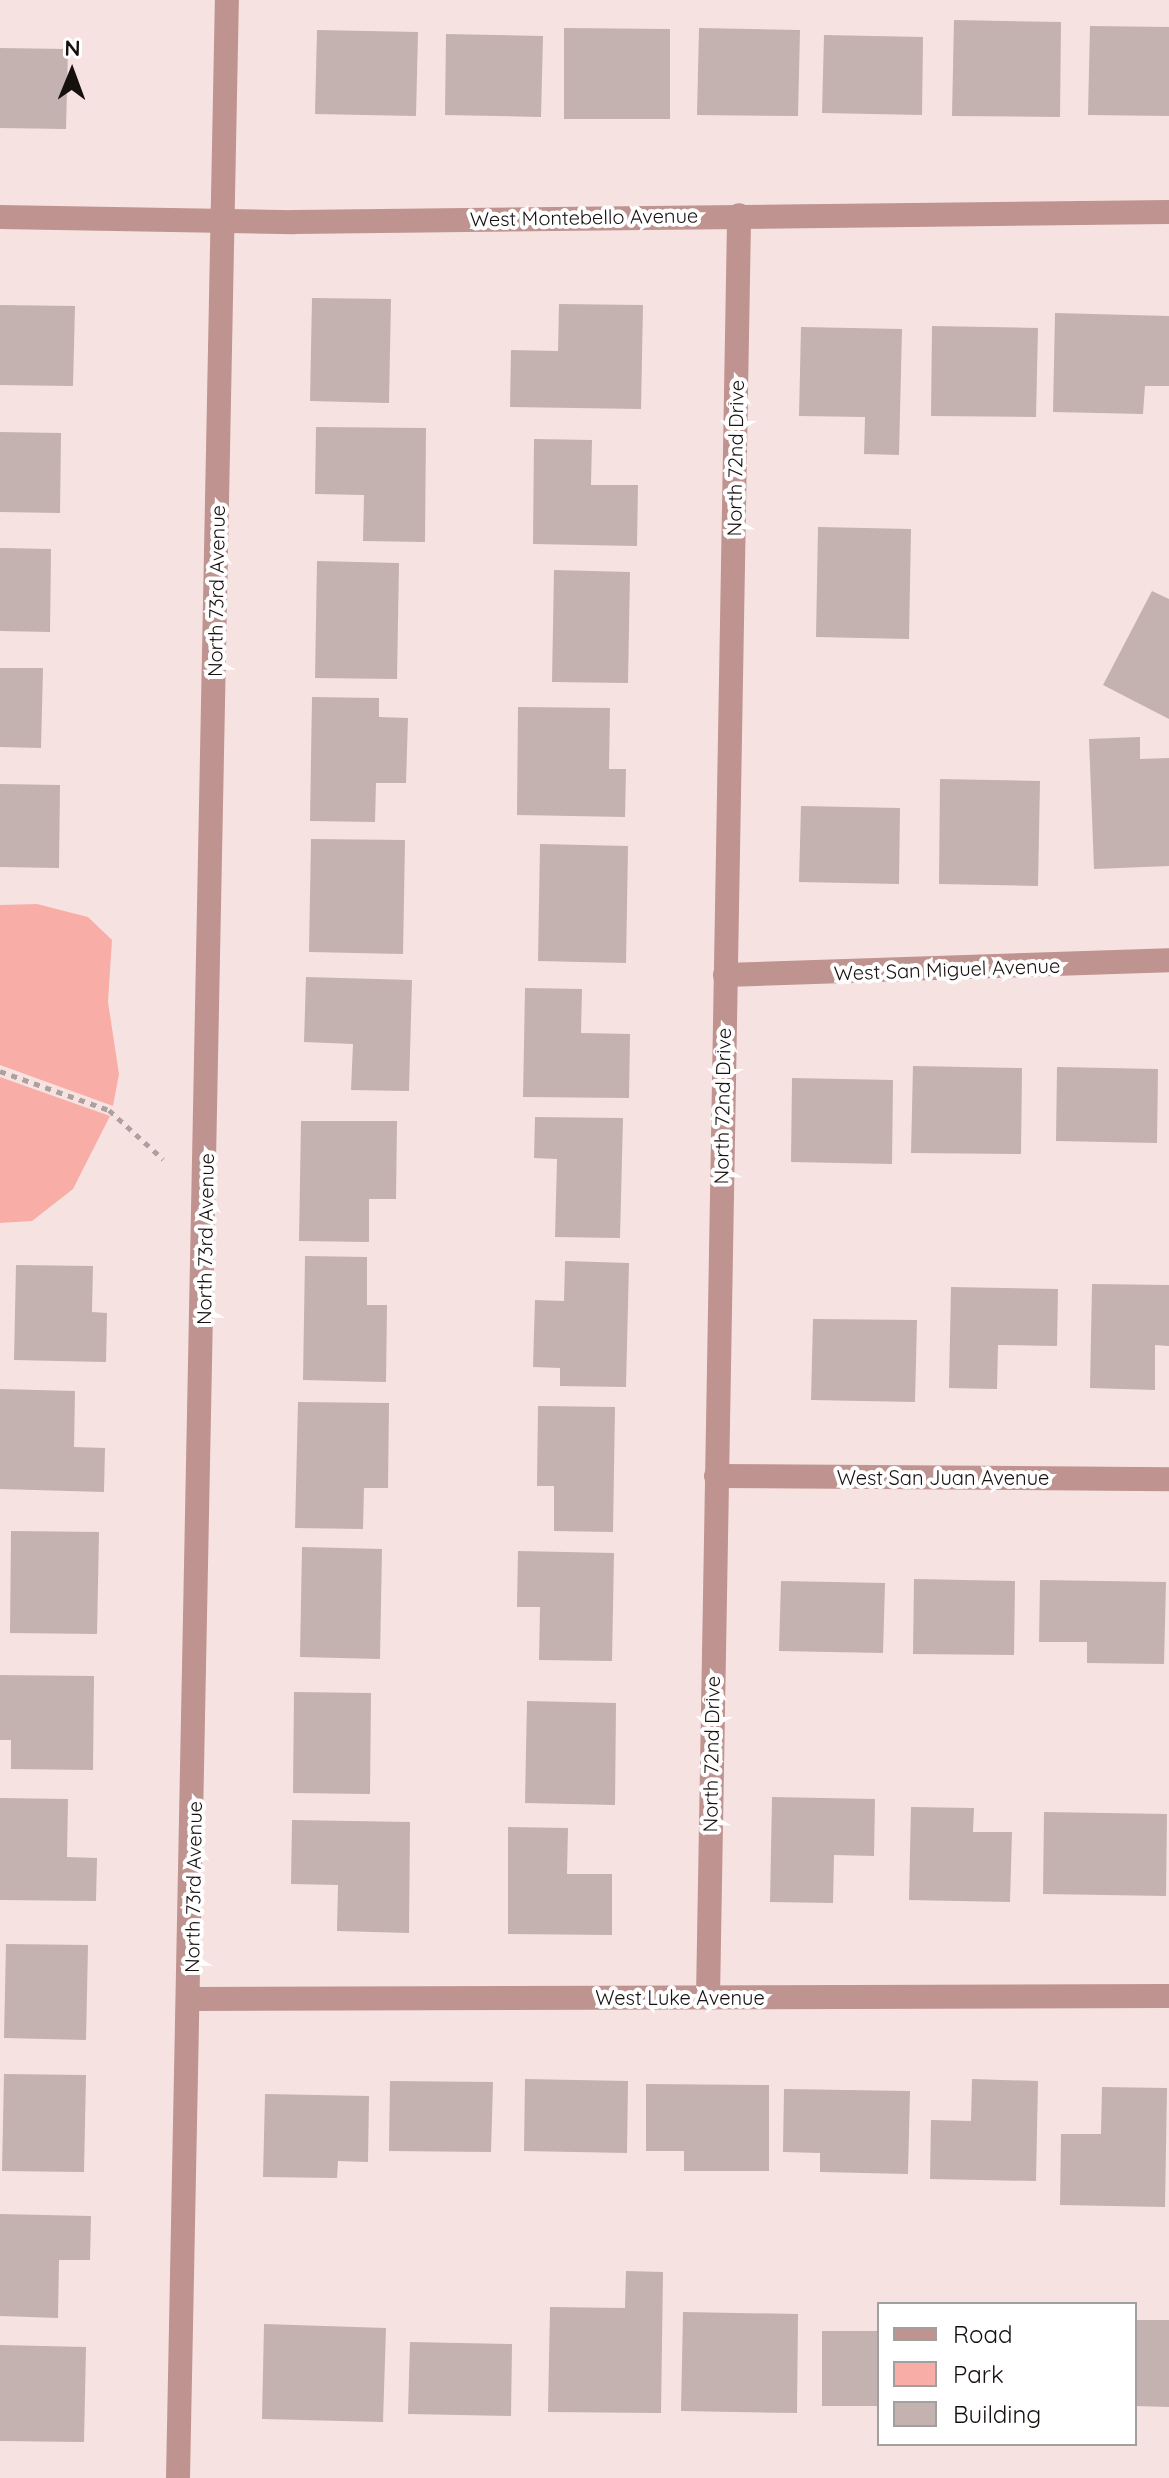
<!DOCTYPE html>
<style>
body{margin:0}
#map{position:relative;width:1169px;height:2478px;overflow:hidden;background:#f6e3e1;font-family:Quicksand,sans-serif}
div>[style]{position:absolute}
.green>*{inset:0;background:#f8aea7}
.building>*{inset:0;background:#c3b2b0}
.path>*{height:5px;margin-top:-2.5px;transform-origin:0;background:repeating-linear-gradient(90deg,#aea09e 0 6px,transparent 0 12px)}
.street>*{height:24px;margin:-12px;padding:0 12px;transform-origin:12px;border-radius:12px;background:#bf938f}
span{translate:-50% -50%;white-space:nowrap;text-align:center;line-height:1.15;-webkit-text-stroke:8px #fff;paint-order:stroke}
.street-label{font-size:20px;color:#16100f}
.legend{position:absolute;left:877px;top:2302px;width:260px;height:144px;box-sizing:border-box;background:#fff;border:2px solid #a29f9f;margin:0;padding:10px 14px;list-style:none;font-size:24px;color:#16100f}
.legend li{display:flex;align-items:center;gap:16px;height:40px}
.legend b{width:40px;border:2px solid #a29f9f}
.north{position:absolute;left:32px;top:32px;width:80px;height:80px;-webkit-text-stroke:6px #fff;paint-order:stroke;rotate:1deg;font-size:22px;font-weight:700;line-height:32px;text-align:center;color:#16100f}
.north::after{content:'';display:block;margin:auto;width:28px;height:36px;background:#16100f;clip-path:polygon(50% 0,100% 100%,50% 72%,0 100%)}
</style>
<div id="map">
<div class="green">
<i style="clip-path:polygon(37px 904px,88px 917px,112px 940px,108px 1002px,119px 1074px,113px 1106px,0 1065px,0 905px)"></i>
<i style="clip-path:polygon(0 1077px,110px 1116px,73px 1189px,32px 1221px,0 1223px)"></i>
</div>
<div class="building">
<i style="clip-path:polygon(954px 20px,1061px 22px,1060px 117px,952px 116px)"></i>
<i style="clip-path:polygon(1090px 26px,1169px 27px,1169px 116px,1088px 115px)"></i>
<i style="clip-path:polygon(564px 28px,670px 29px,670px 119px,564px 119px)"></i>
<i style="clip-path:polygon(699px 28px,800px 30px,798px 116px,697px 115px)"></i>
<i style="clip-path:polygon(317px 30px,418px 32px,416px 116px,315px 114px)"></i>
<i style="clip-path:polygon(446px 34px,543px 36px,541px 117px,445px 115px)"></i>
<i style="clip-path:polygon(824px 35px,923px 37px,922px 115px,822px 113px)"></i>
<i style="clip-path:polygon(0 48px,68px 49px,66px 129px,0 128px)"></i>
<i style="clip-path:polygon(312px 298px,391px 299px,389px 403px,310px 401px)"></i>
<i style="clip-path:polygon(559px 304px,643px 305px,641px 409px,510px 407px,511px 350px,558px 351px)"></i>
<i style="clip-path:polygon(0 305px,75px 306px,73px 386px,0 385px)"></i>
<i style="clip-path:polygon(1055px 313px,1169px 316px,1169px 386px,1145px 386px,1143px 414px,1053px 412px)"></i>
<i style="clip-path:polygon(932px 326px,1038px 328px,1036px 417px,931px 416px)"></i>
<i style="clip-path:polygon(801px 327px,902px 329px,899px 455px,864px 454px,865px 417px,799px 416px)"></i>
<i style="clip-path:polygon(316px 427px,426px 428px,425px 542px,363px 541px,364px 495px,315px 494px)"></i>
<i style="clip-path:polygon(0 432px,61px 433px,60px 513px,0 512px)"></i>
<i style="clip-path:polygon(534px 439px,592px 440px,591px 485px,638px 485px,637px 546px,533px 544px)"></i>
<i style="clip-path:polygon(818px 527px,911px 529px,909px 639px,816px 637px)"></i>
<i style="clip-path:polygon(0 548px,51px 549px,50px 632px,0 631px)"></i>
<i style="clip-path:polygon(317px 561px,399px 563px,397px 679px,315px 678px)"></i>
<i style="clip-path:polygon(554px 570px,630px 572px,628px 683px,552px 682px)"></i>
<i style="clip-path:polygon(1152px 591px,1169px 599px,1169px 719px,1103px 685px)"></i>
<i style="clip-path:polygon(0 668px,43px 668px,41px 748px,0 747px)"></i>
<i style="clip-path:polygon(312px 697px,379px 698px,379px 717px,408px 718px,406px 783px,376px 783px,375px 822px,310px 821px)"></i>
<i style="clip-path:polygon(518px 707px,610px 708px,609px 769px,626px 769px,625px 817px,517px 815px)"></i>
<i style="clip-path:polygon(1140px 737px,1140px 759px,1169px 758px,1169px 866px,1094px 869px,1089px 739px)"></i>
<i style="clip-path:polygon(940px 779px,1040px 781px,1038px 886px,939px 884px)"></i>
<i style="clip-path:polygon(0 784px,60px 785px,59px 868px,0 867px)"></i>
<i style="clip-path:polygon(801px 806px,900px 808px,899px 884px,799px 882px)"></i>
<i style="clip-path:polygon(311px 839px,405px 840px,403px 954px,309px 952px)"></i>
<i style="clip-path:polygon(540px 844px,628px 846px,626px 963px,538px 961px)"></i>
<i style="clip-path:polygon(306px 977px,412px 980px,409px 1091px,351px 1090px,353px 1044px,304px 1042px)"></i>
<i style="clip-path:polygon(525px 988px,582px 989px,581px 1033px,630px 1034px,629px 1098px,523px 1097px)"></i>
<i style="clip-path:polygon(913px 1066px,1022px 1068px,1021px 1154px,911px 1153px)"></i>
<i style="clip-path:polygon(1057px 1067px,1158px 1069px,1157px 1143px,1056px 1141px)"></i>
<i style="clip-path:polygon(792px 1078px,893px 1080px,892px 1164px,791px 1162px)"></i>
<i style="clip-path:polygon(535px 1117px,623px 1118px,620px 1238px,555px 1237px,557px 1159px,534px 1158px)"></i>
<i style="clip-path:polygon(301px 1121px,397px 1121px,396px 1199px,369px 1199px,369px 1242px,299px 1241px)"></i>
<i style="clip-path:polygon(305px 1256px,367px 1257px,367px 1305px,387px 1305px,386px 1382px,303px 1380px)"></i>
<i style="clip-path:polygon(565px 1261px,629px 1263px,626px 1387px,560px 1386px,560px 1368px,533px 1367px,535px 1300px,564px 1301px)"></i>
<i style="clip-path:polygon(16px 1265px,93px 1266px,92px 1312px,107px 1313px,106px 1362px,14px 1360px)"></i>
<i style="clip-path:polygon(1092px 1284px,1169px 1285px,1169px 1346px,1155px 1345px,1155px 1390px,1090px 1388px)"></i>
<i style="clip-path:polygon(951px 1287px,1058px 1289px,1057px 1346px,998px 1345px,997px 1389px,949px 1388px)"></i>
<i style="clip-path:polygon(813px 1319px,917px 1320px,915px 1402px,811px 1400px)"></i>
<i style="clip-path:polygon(0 1389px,75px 1391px,74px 1447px,105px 1448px,104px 1492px,0 1489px)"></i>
<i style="clip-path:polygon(298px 1402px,389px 1403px,388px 1488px,364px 1488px,363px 1529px,295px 1528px)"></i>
<i style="clip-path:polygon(538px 1406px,615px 1407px,613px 1532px,554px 1531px,554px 1486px,537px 1486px)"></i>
<i style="clip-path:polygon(11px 1531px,99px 1532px,97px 1634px,10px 1633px)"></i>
<i style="clip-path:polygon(302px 1547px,382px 1549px,380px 1659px,300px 1657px)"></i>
<i style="clip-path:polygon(518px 1551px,614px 1553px,612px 1661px,539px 1660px,540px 1607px,517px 1607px)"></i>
<i style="clip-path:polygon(914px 1579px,1015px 1581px,1014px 1655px,913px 1654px)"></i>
<i style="clip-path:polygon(1040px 1580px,1166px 1582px,1164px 1664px,1087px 1663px,1087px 1642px,1039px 1642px)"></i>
<i style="clip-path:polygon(781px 1581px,885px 1583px,883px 1653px,779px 1651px)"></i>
<i style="clip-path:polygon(0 1675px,94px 1676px,93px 1770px,11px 1769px,11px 1740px,0 1740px)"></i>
<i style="clip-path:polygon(294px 1692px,371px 1693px,370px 1794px,293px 1793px)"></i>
<i style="clip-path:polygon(527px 1701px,616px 1703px,615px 1805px,525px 1803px)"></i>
<i style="clip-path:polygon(772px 1797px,875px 1799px,874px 1856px,834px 1855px,833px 1903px,770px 1902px)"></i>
<i style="clip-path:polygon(0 1798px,68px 1799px,67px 1857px,97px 1858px,96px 1901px,0 1900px)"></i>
<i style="clip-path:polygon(911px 1807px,974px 1808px,973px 1832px,1012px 1832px,1010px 1902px,909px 1900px)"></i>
<i style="clip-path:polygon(1044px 1812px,1167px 1814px,1166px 1896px,1043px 1894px)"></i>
<i style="clip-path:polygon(292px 1820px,410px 1822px,409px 1933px,337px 1931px,338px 1885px,291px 1884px)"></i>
<i style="clip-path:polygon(508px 1827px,568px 1828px,567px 1874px,612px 1874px,612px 1935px,508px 1934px)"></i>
<i style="clip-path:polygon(6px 1944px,88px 1945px,86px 2040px,4px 2038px)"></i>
<i style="clip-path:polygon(4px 2074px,86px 2075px,84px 2172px,2px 2171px)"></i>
<i style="clip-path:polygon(525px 2079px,628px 2081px,627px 2153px,524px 2151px)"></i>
<i style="clip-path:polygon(972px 2079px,1038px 2081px,1036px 2181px,930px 2179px,931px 2120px,971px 2121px)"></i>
<i style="clip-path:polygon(390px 2081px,493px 2082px,491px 2152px,389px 2151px)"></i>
<i style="clip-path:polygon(646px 2084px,769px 2085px,769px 2171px,684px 2171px,684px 2151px,646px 2151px)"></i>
<i style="clip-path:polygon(1102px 2087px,1167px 2088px,1165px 2207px,1060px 2205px,1061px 2134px,1101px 2134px)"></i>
<i style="clip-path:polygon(784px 2089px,910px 2091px,908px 2174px,820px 2172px,820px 2153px,783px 2152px)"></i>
<i style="clip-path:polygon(265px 2094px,369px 2096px,368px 2162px,338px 2161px,337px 2178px,263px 2177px)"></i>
<i style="clip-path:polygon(0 2214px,91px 2216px,90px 2260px,59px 2260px,58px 2318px,0 2316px)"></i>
<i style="clip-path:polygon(626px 2271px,663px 2272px,661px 2413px,548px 2412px,550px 2307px,625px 2308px)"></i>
<i style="clip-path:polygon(683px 2312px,798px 2314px,797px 2413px,681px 2411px)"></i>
<i style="clip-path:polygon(1135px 2320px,1169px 2320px,1169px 2407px,1135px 2406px)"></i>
<i style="clip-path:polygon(264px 2324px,386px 2328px,383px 2422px,262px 2419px)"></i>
<i style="clip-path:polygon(822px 2331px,879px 2331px,879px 2406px,822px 2406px)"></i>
<i style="clip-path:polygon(410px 2342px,512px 2344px,511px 2416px,408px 2414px)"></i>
<i style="clip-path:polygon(0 2345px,86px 2347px,84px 2442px,0 2441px)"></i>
</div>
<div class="path">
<i style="left:0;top:1071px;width:116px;rotate:19.7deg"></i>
<i style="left:109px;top:1110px;width:73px;rotate:42.2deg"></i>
</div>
<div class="street">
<i style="left:0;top:217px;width:294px;rotate:1deg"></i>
<i style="left:294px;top:222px;width:875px;rotate:-0.65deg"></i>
<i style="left:725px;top:975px;width:444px;rotate:-1.9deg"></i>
<i style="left:716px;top:1476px;width:453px;rotate:0.4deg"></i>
<i style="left:708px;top:1997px;width:1782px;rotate:-89deg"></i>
<i style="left:190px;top:1999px;width:979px;rotate:-0.18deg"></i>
<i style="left:178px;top:2478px;width:2478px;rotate:-88.87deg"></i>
</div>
<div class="street-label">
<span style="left:584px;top:217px;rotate:-1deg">West Montebello Avenue</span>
<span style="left:735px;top:458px;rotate:-89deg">North 72nd Drive</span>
<span style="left:216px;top:591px;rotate:-89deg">North 73rd Avenue</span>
<span style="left:947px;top:969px;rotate:-2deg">West San Miguel Avenue</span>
<span style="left:722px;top:1106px;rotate:-89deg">North 72nd Drive</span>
<span style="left:205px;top:1239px;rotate:-89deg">North 73rd Avenue</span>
<span style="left:943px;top:1477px">West San Juan Avenue</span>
<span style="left:711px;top:1754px;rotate:-89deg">North 72nd Drive</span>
<span style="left:193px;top:1887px;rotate:-89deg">North 73rd Avenue</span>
<span style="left:680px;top:1997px">West Luke Avenue</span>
</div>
<ul class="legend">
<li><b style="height:10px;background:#bf938f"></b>Road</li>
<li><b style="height:22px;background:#f8aea7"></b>Park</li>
<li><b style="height:22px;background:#c3b2b0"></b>Building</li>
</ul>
<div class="north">N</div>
</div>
